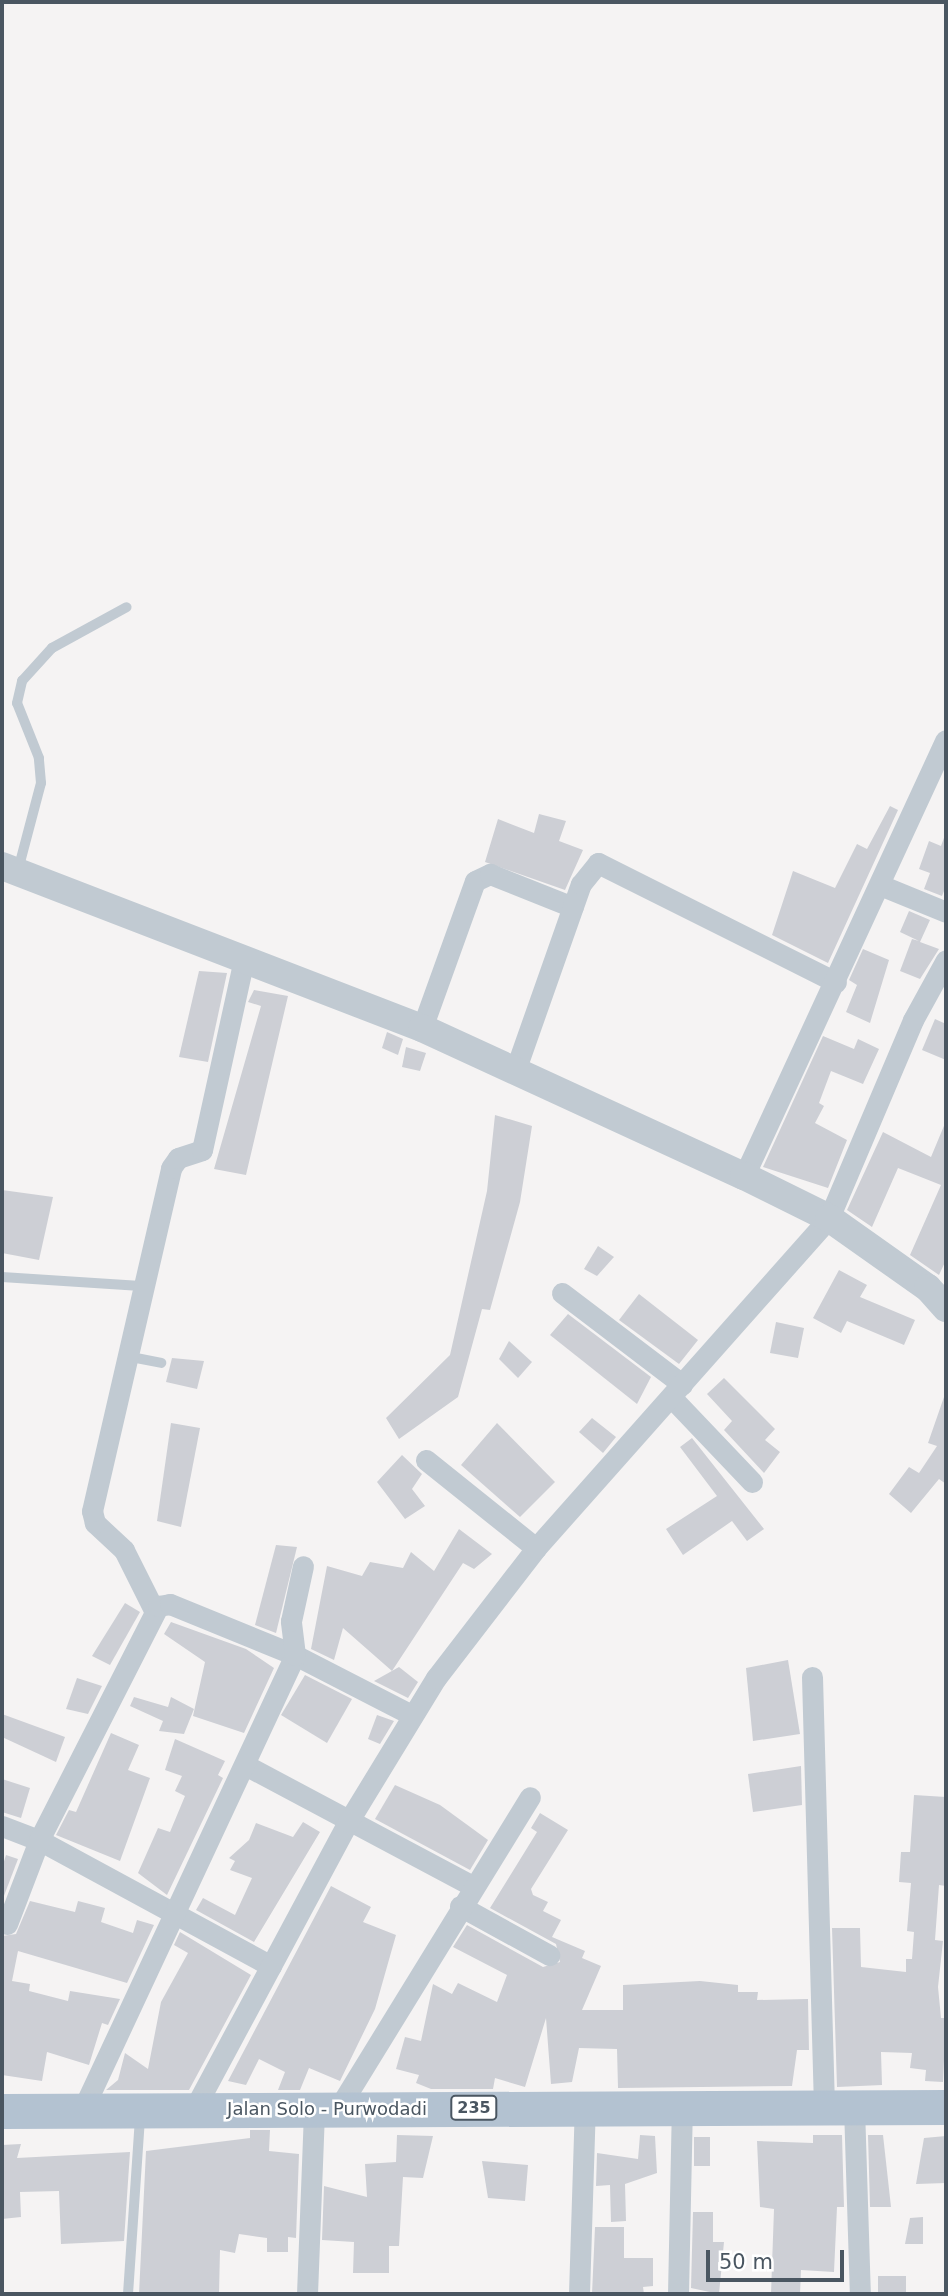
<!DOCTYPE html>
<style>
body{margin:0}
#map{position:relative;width:948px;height:2296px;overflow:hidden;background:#f5f3f3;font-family:"DejaVu Sans",sans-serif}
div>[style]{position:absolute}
.building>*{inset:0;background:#cdcfd5}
.service>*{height:10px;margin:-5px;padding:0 5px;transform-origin:5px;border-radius:5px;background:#c1cad2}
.minor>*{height:21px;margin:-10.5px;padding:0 10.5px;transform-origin:10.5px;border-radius:10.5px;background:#c1cad2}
.tertiary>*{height:28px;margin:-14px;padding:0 14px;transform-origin:14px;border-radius:14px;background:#c1cad2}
.primary>*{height:35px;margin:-17.5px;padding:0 17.5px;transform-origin:17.5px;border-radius:17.5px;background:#b3c2d1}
span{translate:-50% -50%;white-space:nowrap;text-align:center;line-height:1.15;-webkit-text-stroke:5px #fff;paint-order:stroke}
.shield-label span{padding:2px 5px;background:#fff;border:2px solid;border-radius:5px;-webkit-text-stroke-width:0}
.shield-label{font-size:16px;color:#4a5661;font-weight:700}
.street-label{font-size:18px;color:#4a5661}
.frame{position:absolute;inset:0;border:4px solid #4a5661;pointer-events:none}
.scale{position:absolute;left:706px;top:2250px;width:138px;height:32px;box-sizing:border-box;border:4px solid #4a5661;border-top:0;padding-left:9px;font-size:21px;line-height:24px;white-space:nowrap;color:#4a5661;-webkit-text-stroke:5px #fff;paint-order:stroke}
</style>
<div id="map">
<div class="building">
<i style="clip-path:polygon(890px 806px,898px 810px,828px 963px,772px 935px,793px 871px,835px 888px,857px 844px,867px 849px)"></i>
<i style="clip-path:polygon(539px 814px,566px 821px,559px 841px,583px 850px,565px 890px,485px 862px,498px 819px,534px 833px)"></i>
<i style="clip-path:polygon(945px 835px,946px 886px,942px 896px,924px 889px,930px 873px,919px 869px,929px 841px,941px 846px)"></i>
<i style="clip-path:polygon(909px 911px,930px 920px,920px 942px,939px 949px,920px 979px,900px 971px,912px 939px,919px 941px,900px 932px)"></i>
<i style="clip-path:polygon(863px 949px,889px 960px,870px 1023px,846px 1012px,857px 985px,849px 980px)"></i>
<i style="clip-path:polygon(199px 971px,227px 973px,208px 1062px,179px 1057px)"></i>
<i style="clip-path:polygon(254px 990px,288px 996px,246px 1175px,214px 1169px,261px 1006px,248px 1002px)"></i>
<i style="clip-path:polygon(935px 1019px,946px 1024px,946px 1060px,922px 1050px)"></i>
<i style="clip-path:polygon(387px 1032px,403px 1039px,398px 1055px,382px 1048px)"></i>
<i style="clip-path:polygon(823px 1036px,854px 1049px,858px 1039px,879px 1049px,863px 1084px,831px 1071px,819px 1103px,824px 1106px,815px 1123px,847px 1140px,828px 1188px,763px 1167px)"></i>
<i style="clip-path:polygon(406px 1047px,426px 1053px,420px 1071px,402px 1067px)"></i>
<i style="clip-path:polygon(495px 1115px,532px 1126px,520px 1202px,490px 1310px,482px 1309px,458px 1397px,399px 1439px,386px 1418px,450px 1355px,487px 1191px)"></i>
<i style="clip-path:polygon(946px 1121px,946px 1260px,939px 1275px,910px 1255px,941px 1185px,898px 1168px,872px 1227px,847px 1210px,883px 1132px,931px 1157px)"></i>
<i style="clip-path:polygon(2px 1190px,53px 1197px,39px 1260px,2px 1253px)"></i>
<i style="clip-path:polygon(598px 1246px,614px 1257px,597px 1276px,584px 1269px)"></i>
<i style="clip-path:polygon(839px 1270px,867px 1285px,860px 1297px,915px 1320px,904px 1345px,847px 1321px,841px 1333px,813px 1318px)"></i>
<i style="clip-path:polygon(639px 1294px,698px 1340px,679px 1364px,619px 1320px)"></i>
<i style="clip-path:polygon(568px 1314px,651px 1377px,637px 1404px,550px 1335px)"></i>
<i style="clip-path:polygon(776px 1322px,804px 1328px,798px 1358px,770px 1353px)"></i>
<i style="clip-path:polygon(509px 1341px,532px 1362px,518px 1378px,499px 1359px)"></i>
<i style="clip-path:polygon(172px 1358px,204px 1361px,197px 1389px,166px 1382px)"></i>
<i style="clip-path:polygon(724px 1378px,775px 1429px,765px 1440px,780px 1452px,764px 1473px,724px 1430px,732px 1421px,707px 1394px)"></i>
<i style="clip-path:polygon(944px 1397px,946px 1484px,939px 1479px,911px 1513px,889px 1494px,909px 1467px,919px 1473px,937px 1446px,928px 1443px)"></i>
<i style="clip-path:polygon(592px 1418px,616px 1437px,603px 1453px,579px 1432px)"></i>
<i style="clip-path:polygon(171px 1423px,200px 1428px,181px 1527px,157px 1521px)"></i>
<i style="clip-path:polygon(497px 1423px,555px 1482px,520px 1517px,461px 1465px)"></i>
<i style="clip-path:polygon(692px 1438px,764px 1529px,747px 1541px,732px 1521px,683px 1555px,666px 1529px,717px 1496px,680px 1447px)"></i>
<i style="clip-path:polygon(402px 1455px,422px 1474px,412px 1489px,425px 1506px,405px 1519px,377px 1482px)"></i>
<i style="clip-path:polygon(459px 1529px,492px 1554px,474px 1569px,463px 1563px,392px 1671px,343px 1628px,334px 1660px,311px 1649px,327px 1566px,362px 1576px,370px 1562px,403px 1568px,411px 1552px,434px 1571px)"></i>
<i style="clip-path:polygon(276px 1545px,297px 1547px,276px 1633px,255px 1625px)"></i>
<i style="clip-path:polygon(125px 1603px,140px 1612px,110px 1665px,92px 1656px)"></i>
<i style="clip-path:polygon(171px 1622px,246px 1649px,274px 1668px,244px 1733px,193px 1716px,205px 1662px,164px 1634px)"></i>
<i style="clip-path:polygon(788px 1660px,800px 1734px,753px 1741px,746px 1668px)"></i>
<i style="clip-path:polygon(399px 1667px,418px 1682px,408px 1698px,374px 1681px)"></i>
<i style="clip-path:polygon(305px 1675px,352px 1699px,327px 1743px,281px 1715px)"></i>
<i style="clip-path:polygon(77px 1678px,102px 1686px,88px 1714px,66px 1709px)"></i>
<i style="clip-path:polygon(134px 1697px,168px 1707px,171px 1697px,194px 1709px,184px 1734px,159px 1731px,163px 1721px,130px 1706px)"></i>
<i style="clip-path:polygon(2px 1714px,65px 1737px,56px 1762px,2px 1737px)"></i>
<i style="clip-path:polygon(377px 1715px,394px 1721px,380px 1744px,368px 1739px)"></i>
<i style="clip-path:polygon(111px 1733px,139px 1745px,128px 1770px,150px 1778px,120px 1861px,56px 1835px,69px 1810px,76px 1812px)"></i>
<i style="clip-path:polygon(175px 1739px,225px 1761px,218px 1775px,223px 1778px,167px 1895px,138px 1873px,158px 1828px,170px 1832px,185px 1796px,175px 1791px,182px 1776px,165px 1770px)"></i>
<i style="clip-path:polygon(801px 1766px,802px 1805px,753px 1812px,748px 1774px)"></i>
<i style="clip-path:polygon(2px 1779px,30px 1788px,21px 1818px,2px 1812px)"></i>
<i style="clip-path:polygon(395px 1785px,440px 1805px,488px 1840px,470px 1870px,375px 1819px)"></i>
<i style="clip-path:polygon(914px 1795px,946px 1797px,946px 1886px,939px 1885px,935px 1940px,943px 1941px,938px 1987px,941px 2018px,946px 2018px,943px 2082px,925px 2081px,926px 2070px,910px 2068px,912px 2053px,881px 2052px,882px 2085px,837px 2087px,832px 1928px,860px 1928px,861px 1967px,906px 1972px,906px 1959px,912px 1959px,914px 1932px,907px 1931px,911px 1883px,899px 1882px,901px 1852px,910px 1852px)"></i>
<i style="clip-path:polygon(540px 1813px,568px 1830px,531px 1889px,533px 1895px,548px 1902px,543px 1911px,561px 1920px,552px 1937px,585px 1951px,582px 1958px,601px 1966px,582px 2010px,623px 2010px,623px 1985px,700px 1981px,738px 1985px,738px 1992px,758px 1992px,757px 2000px,808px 1999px,809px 2050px,797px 2050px,792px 2086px,618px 2088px,617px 2049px,579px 2048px,572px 2082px,551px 2084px,546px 2018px,525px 2087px,495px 2078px,493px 2089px,431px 2089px,416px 2083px,419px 2075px,396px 2069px,405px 2037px,421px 2041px,433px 1984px,452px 1994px,458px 1983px,497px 2002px,507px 1975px,453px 1947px,467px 1925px,543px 1967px,560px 1962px,556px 1944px,490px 1908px,537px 1832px,531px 1828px)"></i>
<i style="clip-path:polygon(303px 1822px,320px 1832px,254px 1942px,196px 1910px,203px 1898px,235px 1915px,252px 1878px,230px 1870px,235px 1861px,229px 1858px,249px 1840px,256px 1823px,293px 1837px)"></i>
<i style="clip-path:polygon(6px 1855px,18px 1859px,2px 1901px,2px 1868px)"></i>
<i style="clip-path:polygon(331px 1886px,371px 1907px,363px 1922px,396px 1935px,375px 2009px,340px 2081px,309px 2068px,300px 2090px,278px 2090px,285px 2072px,259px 2059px,246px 2085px,228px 2081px)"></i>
<i style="clip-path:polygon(30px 1901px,75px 1912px,78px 1901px,105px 1908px,101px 1922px,133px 1933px,137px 1920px,154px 1925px,127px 1983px,18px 1951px,12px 1981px,30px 1984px,29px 1991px,68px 2001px,70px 1991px,120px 1999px,108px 2025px,102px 2023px,89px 2065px,47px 2052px,42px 2081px,2px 2075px,2px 1936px,16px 1934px)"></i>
<i style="clip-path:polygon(180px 1932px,251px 1975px,189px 2090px,106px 2090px,118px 2080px,125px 2053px,148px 2069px,161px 2002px,188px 1953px,174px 1945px)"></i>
<i style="clip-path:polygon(250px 2130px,270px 2130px,269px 2151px,299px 2154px,296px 2238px,288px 2237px,288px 2252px,267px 2252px,267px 2238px,239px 2234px,235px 2253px,220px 2250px,219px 2294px,139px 2294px,146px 2151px,250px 2138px)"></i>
<i style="clip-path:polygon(397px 2135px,433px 2136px,423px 2178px,403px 2177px,399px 2246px,389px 2246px,389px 2273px,353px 2273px,354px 2242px,322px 2240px,324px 2186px,367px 2197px,365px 2164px,396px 2162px)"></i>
<i style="clip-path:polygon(640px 2135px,655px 2136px,657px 2173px,625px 2184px,626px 2221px,611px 2222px,610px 2185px,596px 2186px,597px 2153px,638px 2159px)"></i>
<i style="clip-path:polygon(813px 2135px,842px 2135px,844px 2207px,837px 2207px,834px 2272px,801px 2270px,800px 2294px,771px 2294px,774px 2209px,760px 2207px,757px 2141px,813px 2143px)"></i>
<i style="clip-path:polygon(868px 2135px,883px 2135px,891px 2207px,870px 2207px)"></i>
<i style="clip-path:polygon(946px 2136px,946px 2183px,916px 2184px,924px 2138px)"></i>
<i style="clip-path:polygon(694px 2137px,710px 2137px,710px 2166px,694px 2166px)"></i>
<i style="clip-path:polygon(21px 2144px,17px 2158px,130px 2152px,124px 2241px,61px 2244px,59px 2191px,20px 2192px,21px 2217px,2px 2219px,2px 2145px)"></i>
<i style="clip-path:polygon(482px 2161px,528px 2165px,525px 2201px,488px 2198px)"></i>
<i style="clip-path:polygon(693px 2212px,713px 2212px,713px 2242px,724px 2242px,719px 2294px,691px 2288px)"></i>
<i style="clip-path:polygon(923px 2217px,923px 2244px,905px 2244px,910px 2218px)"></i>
<i style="clip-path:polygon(595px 2227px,624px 2227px,624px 2258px,653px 2258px,653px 2286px,643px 2287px,644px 2294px,592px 2294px)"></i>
<i style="clip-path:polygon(878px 2276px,906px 2276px,906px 2294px,878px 2294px)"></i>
</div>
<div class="service">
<i style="left:18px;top:870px;width:90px;rotate:-75.2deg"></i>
<i style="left:41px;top:783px;width:25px;rotate:-95deg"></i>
<i style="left:39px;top:758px;width:59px;rotate:-111.8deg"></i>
<i style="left:17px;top:703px;width:23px;rotate:-77deg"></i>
<i style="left:22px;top:681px;width:45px;rotate:-47.7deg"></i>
<i style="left:52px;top:648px;width:85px;rotate:-28.7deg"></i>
<i style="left:2px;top:1277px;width:139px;rotate:3.7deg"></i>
<i style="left:126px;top:1356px;width:36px;rotate:11deg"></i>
<i style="left:128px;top:2294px;width:177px;rotate:-86.1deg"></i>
</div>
<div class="minor">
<i style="left:880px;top:885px;width:71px;rotate:22.2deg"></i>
<i style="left:422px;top:1028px;width:156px;rotate:-70.2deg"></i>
<i style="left:475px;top:881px;width:17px;rotate:-25deg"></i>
<i style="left:490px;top:874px;width:89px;rotate:21.7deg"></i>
<i style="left:515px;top:1071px;width:198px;rotate:-70.6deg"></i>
<i style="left:581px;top:884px;width:27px;rotate:-51deg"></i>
<i style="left:598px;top:863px;width:266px;rotate:26.6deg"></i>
<i style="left:744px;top:1176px;width:480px;rotate:-65.2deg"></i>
<i style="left:562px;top:1293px;width:151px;rotate:37.2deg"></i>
<i style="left:672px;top:1398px;width:116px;rotate:46.4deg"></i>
<i style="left:426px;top:1460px;width:141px;rotate:38.7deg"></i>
<i style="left:154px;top:1610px;width:67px;rotate:-116.6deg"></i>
<i style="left:124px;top:1550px;width:40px;rotate:-137deg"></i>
<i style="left:95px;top:1523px;width:12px;rotate:-104deg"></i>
<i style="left:92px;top:1511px;width:352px;rotate:-77deg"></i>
<i style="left:171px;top:1168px;width:12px;rotate:-55deg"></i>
<i style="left:178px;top:1158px;width:25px;rotate:-18deg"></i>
<i style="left:202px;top:1150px;width:196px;rotate:-77.6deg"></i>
<i style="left:812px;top:1677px;width:431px;rotate:88.4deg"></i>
<i style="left:247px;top:1766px;width:256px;rotate:28deg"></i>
<i style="left:2px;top:1826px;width:40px;rotate:21deg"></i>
<i style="left:39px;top:1840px;width:264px;rotate:28.5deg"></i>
<i style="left:460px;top:1906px;width:102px;rotate:28.8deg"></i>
<i style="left:7px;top:1924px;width:90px;rotate:-69.1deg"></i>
<i style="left:39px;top:1840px;width:263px;rotate:-63deg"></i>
<i style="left:158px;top:1606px;width:12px;rotate:-9deg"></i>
<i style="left:170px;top:1604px;width:135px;rotate:22.2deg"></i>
<i style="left:295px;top:1655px;width:129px;rotate:27.2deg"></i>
<i style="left:854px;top:2107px;width:187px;rotate:88.2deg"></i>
<i style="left:338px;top:2109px;width:366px;rotate:-58.4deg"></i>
<i style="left:82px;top:2111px;width:503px;rotate:-64.96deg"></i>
<i style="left:295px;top:1655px;width:34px;rotate:-97deg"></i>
<i style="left:291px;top:1621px;width:56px;rotate:-77.7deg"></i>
<i style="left:193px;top:2111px;width:328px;rotate:-61.8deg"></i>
<i style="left:348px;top:1822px;width:169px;rotate:-58.6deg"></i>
<i style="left:436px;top:1678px;width:164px;rotate:-52.4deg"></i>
<i style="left:536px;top:1548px;width:441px;rotate:-48.4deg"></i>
<i style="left:829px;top:1218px;width:215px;rotate:-67deg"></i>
<i style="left:913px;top:1020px;width:68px;rotate:-61.2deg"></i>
<i style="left:307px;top:2294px;width:185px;rotate:-87.8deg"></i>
<i style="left:579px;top:2294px;width:186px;rotate:-88.2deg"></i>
<i style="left:678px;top:2294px;width:187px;rotate:-88.8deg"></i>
</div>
<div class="tertiary">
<i style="left:2px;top:866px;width:450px;rotate:21.1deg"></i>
<i style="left:422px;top:1028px;width:354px;rotate:24.7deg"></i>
<i style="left:744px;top:1176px;width:95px;rotate:26.3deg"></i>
<i style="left:829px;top:1218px;width:121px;rotate:35.3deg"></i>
<i style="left:928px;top:1288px;width:27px;rotate:48deg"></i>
</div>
<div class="primary">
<i style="left:2px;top:2111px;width:944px;rotate:-0.24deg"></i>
</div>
<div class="shield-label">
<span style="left:474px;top:2108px">235</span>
</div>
<div class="street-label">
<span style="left:327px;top:2109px">Jalan Solo - Purwodadi</span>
</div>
<div class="frame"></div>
<div class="scale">50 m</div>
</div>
